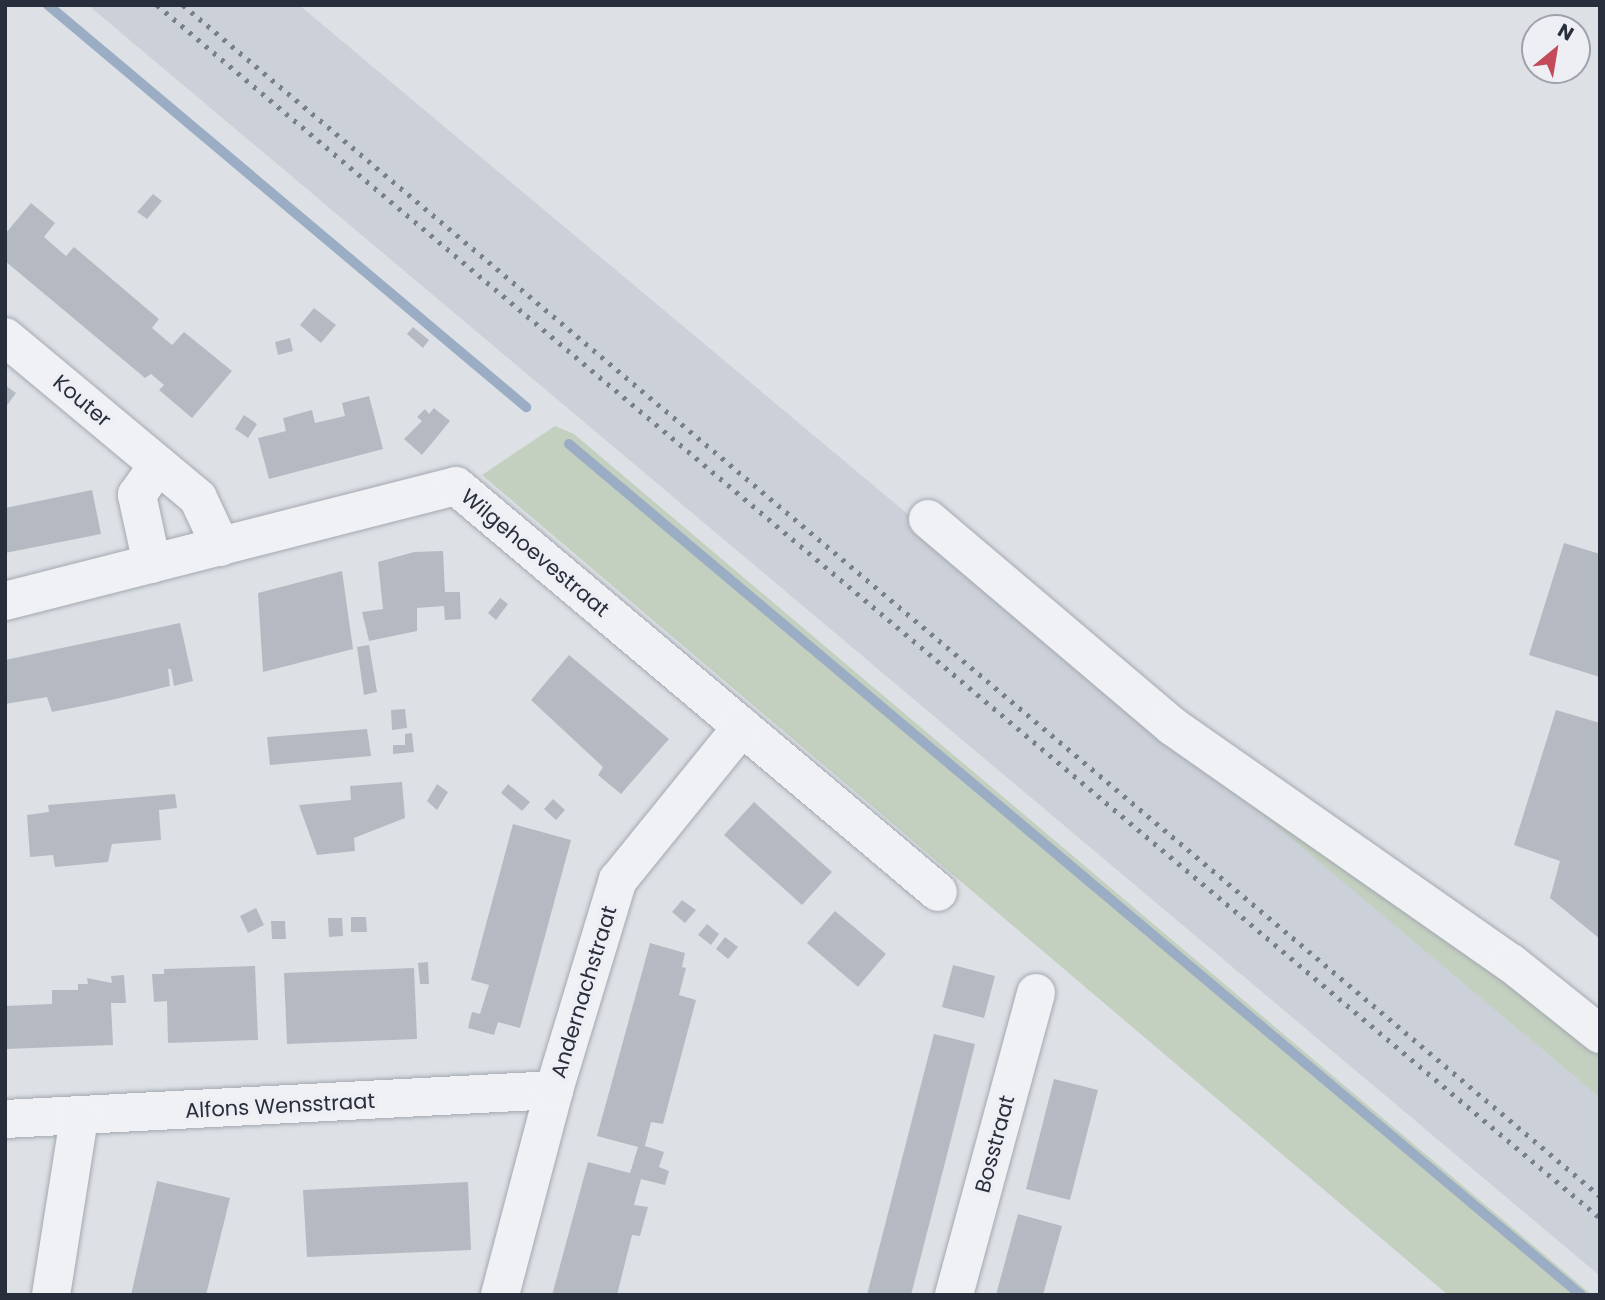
<!DOCTYPE html>
<style>
body{margin:0}
#map{position:relative;width:1605px;height:1300px;overflow:hidden;background:#dde1e6;font-family:Poppins,sans-serif}
div>[style]{position:absolute}
.built>*{inset:0;background:#ccd0d8}
.green>*{inset:0;background:#c3cfbf}
.stream>*{height:10px;margin:-5px;padding:0 5px;transform-origin:5px;border-radius:5px;background:#9badc4}
.building>*{inset:0;background:#b5bac2}
.roads{filter:drop-shadow(0 0 2px #a3a8b0) drop-shadow(0 0 2px #a3a8b0)}
.minor>*{height:38px;margin:-19px;padding:0 19px;transform-origin:19px;border-radius:19px;background:#f0f1f5}
.rail>*{height:5px;margin-top:-2.5px;transform-origin:0;background:repeating-linear-gradient(90deg,#78808e 0 3.5px,transparent 0 10.5px)}
span{translate:-50% -50%;white-space:nowrap;text-align:center;line-height:1.15;-webkit-text-stroke:7px #edeff4;paint-order:stroke}
.street-label{font-size:21px;color:#282e3c}
.frame{position:absolute;inset:0;border:7px solid #282e3c;pointer-events:none}
.north{position:absolute;left:1521px;top:14px;width:70px;height:70px;box-sizing:border-box;background:#edeff4;border:2px solid #9ea2aa;border-radius:50%;rotate:30deg;font-size:19px;font-weight:700;line-height:28px;text-align:center;color:#282e3c}
.north::after{content:'';display:block;margin:auto;width:24px;height:32px;background:#c34a58;clip-path:polygon(50% 0,100% 100%,50% 72%,0 100%)}
</style>
<div id="map">
<div class="built">
<i style="clip-path:polygon(88px 5px,299px 5px,885px 495px,1600px 1098px,1600px 1276px)"></i>
</div>
<div class="green">
<i style="clip-path:polygon(555px 426px,574px 434px,1592px 1295px,1448px 1295px,482px 475px)"></i>
<i style="clip-path:polygon(1185px 749px,1600px 1051px,1600px 1098px)"></i>
</div>
<div class="stream">
<i style="left:48px;top:5px;width:625px;rotate:40.06deg"></i>
<i style="left:569px;top:444px;width:1322px;rotate:40.06deg"></i>
</div>
<div class="building">
<i style="clip-path:polygon(153px 194px,162px 201px,147px 219px,137px 212px)"></i>
<i style="clip-path:polygon(31px 203px,55px 223px,44px 237px,66px 256px,74px 247px,159px 319px,152px 328px,172px 345px,184px 332px,232px 371px,192px 418px,159px 390px,164px 385px,151px 374px,145px 378px,5px 261px,5px 234px)"></i>
<i style="clip-path:polygon(314px 308px,336px 325px,321px 343px,300px 325px)"></i>
<i style="clip-path:polygon(413px 327px,429px 340px,423px 348px,407px 334px)"></i>
<i style="clip-path:polygon(290px 338px,293px 351px,278px 355px,275px 342px)"></i>
<i style="clip-path:polygon(5px 385px,16px 393px,5px 408px)"></i>
<i style="clip-path:polygon(369px 396px,383px 449px,269px 479px,258px 438px,286px 431px,283px 418px,312px 410px,315px 423px,345px 416px,342px 403px)"></i>
<i style="clip-path:polygon(434px 408px,450px 421px,422px 455px,404px 439px,422px 421px,417px 417px,425px 409px,429px 414px)"></i>
<i style="clip-path:polygon(244px 415px,257px 424px,248px 438px,235px 429px)"></i>
<i style="clip-path:polygon(92px 490px,101px 534px,5px 553px,5px 508px)"></i>
<i style="clip-path:polygon(1564px 543px,1600px 554px,1600px 677px,1529px 655px)"></i>
<i style="clip-path:polygon(443px 551px,445px 592px,460px 592px,461px 619px,445px 620px,444px 606px,417px 608px,417px 631px,369px 641px,362px 612px,383px 609px,378px 562px,414px 552px)"></i>
<i style="clip-path:polygon(342px 571px,353px 649px,263px 672px,258px 593px)"></i>
<i style="clip-path:polygon(500px 598px,508px 604px,496px 620px,488px 613px)"></i>
<i style="clip-path:polygon(180px 623px,193px 681px,174px 686px,171px 669px,168px 669px,170px 686px,107px 701px,52px 712px,47px 697px,5px 704px,5px 660px)"></i>
<i style="clip-path:polygon(369px 645px,377px 692px,364px 695px,357px 647px)"></i>
<i style="clip-path:polygon(569px 655px,669px 739px,621px 794px,598px 775px,603px 767px,531px 700px)"></i>
<i style="clip-path:polygon(405px 709px,407px 728px,392px 730px,391px 710px)"></i>
<i style="clip-path:polygon(1556px 710px,1600px 723px,1600px 939px,1550px 898px,1560px 861px,1514px 845px)"></i>
<i style="clip-path:polygon(367px 729px,371px 756px,270px 765px,267px 737px)"></i>
<i style="clip-path:polygon(412px 733px,414px 752px,393px 754px,393px 745px,405px 745px,405px 734px)"></i>
<i style="clip-path:polygon(402px 782px,405px 818px,354px 838px,355px 851px,317px 855px,299px 805px,351px 800px,350px 786px)"></i>
<i style="clip-path:polygon(437px 784px,448px 792px,437px 810px,427px 801px)"></i>
<i style="clip-path:polygon(508px 784px,530px 802px,522px 811px,501px 793px)"></i>
<i style="clip-path:polygon(175px 794px,177px 808px,159px 810px,161px 840px,112px 844px,108px 862px,55px 867px,53px 855px,30px 857px,27px 815px,49px 812px,48px 805px)"></i>
<i style="clip-path:polygon(553px 799px,565px 810px,556px 820px,544px 809px)"></i>
<i style="clip-path:polygon(754px 802px,832px 872px,802px 905px,724px 835px)"></i>
<i style="clip-path:polygon(513px 824px,571px 840px,520px 1028px,498px 1022px,494px 1035px,468px 1028px,472px 1012px,480px 1014px,489px 985px,471px 980px)"></i>
<i style="clip-path:polygon(682px 900px,696px 910px,685px 923px,672px 912px)"></i>
<i style="clip-path:polygon(256px 908px,264px 925px,248px 933px,240px 916px)"></i>
<i style="clip-path:polygon(835px 911px,886px 954px,858px 987px,807px 943px)"></i>
<i style="clip-path:polygon(351px 917px,366px 917px,367px 932px,351px 932px)"></i>
<i style="clip-path:polygon(328px 918px,342px 918px,343px 936px,329px 937px)"></i>
<i style="clip-path:polygon(271px 921px,285px 921px,286px 939px,272px 939px)"></i>
<i style="clip-path:polygon(707px 924px,719px 934px,711px 945px,698px 935px)"></i>
<i style="clip-path:polygon(725px 937px,738px 947px,728px 959px,716px 949px)"></i>
<i style="clip-path:polygon(650px 943px,685px 953px,682px 967px,686px 968px,679px 995px,696px 1000px,663px 1124px,651px 1122px,645px 1146px,664px 1152px,659px 1167px,669px 1171px,665px 1185px,641px 1179px,634px 1205px,648px 1207px,640px 1236px,632px 1235px,617px 1295px,552px 1295px,588px 1162px,630px 1173px,638px 1147px,597px 1136px)"></i>
<i style="clip-path:polygon(428px 962px,429px 984px,420px 984px,418px 963px)"></i>
<i style="clip-path:polygon(953px 965px,995px 976px,984px 1018px,942px 1007px)"></i>
<i style="clip-path:polygon(255px 966px,258px 1040px,168px 1043px,167px 1001px,154px 1002px,152px 974px,164px 974px,164px 969px)"></i>
<i style="clip-path:polygon(414px 968px,417px 1039px,287px 1044px,284px 973px)"></i>
<i style="clip-path:polygon(124px 975px,126px 1003px,111px 1003px,113px 1045px,5px 1049px,5px 1006px,52px 1004px,52px 990px,78px 990px,78px 984px,88px 984px,87px 978px,112px 983px,111px 976px)"></i>
<i style="clip-path:polygon(934px 1034px,975px 1044px,947px 1155px,911px 1295px,867px 1295px)"></i>
<i style="clip-path:polygon(1054px 1079px,1098px 1090px,1070px 1200px,1026px 1189px)"></i>
<i style="clip-path:polygon(157px 1181px,230px 1198px,206px 1295px,131px 1295px)"></i>
<i style="clip-path:polygon(468px 1182px,471px 1250px,307px 1257px,303px 1190px)"></i>
<i style="clip-path:polygon(1018px 1214px,1062px 1226px,1043px 1295px,996px 1295px)"></i>
</div>
<div class="roads">
<div class="minor">
<i style="left:5px;top:337px;width:251px;rotate:39.8deg"></i>
<i style="left:198px;top:498px;width:54px;rotate:64.9deg"></i>
<i style="left:928px;top:519px;width:320px;rotate:40.3deg"></i>
<i style="left:1172px;top:726px;width:414px;rotate:35deg"></i>
<i style="left:1511px;top:963px;width:114px;rotate:38.6deg"></i>
<i style="left:152px;top:564px;width:71px;rotate:-102.3deg"></i>
<i style="left:137px;top:495px;width:37px;rotate:-55deg"></i>
<i style="left:5px;top:601px;width:465px;rotate:-14.3deg"></i>
<i style="left:456px;top:486px;width:630px;rotate:40.11deg"></i>
<i style="left:5px;top:1119px;width:550px;rotate:-3.02deg"></i>
<i style="left:51px;top:1295px;width:179px;rotate:-81deg"></i>
<i style="left:500px;top:1295px;width:212px;rotate:-75.2deg"></i>
<i style="left:554px;top:1090px;width:220px;rotate:-73.1deg"></i>
<i style="left:618px;top:880px;width:197px;rotate:-51deg"></i>
<i style="left:954px;top:1295px;width:313px;rotate:-74.8deg"></i>
</div>
</div>
<div class="rail">
<i style="left:157px;top:5px;width:1885px;rotate:40.05deg"></i>
<i style="left:183px;top:5px;width:1851px;rotate:40.05deg"></i>
</div>
<div class="street-label">
<span style="left:82px;top:401px;rotate:40deg">Kouter</span>
<span style="left:535px;top:553px;rotate:40deg">Wilgehoevestraat</span>
<span style="left:584px;top:992px;rotate:-73deg">Andernachstraat</span>
<span style="left:280px;top:1106px;rotate:-3deg">Alfons Wensstraat</span>
<span style="left:995px;top:1144px;rotate:-75deg">Bosstraat</span>
</div>
<div class="frame"></div>
<div class="north">N</div>
</div>
